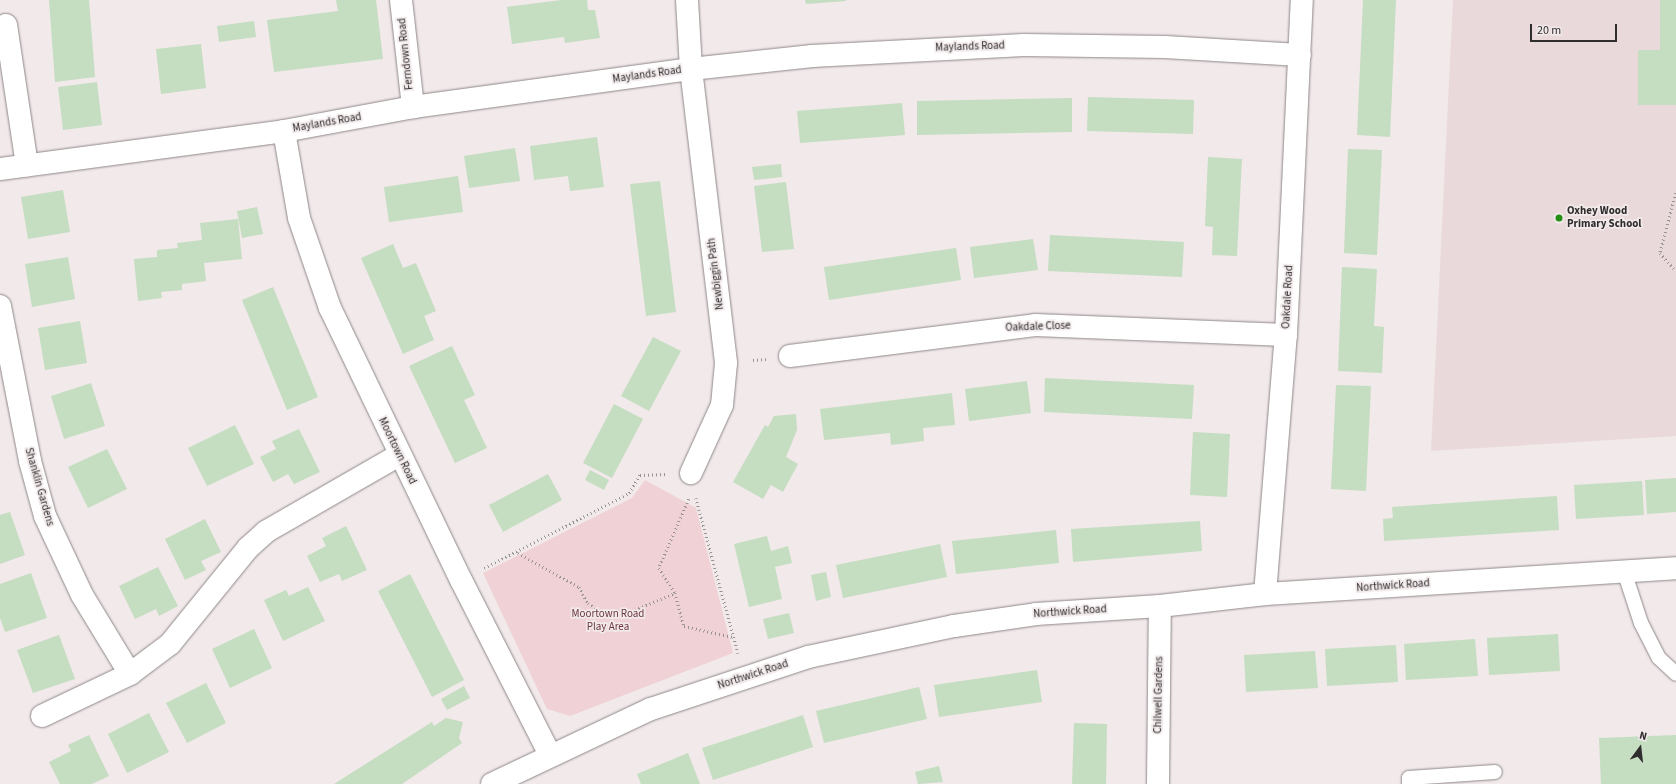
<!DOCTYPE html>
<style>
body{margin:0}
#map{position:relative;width:1676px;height:784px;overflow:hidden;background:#f1e9ea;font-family:"Source Sans 3",sans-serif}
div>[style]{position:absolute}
.built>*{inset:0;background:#ead9db}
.green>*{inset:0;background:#f0d1d5}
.building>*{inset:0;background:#c5ddc1}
.path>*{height:2.5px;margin-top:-1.25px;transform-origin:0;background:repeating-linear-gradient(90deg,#979293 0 1px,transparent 0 4px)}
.roads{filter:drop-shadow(0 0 1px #8f8788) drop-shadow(0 0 1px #8f8788)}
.service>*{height:14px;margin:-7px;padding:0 7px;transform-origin:7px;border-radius:7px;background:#fff}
.minor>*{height:22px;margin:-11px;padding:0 11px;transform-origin:11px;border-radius:11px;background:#fff}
.dots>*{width:11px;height:11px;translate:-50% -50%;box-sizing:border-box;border:2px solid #f1e9ea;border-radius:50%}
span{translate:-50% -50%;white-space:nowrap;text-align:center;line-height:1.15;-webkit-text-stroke:3.5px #f1e9ea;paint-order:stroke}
.street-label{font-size:11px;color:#302d2e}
.poi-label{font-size:11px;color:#302d2e;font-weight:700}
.left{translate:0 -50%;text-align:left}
.park-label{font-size:11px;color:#6e3843}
.north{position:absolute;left:1620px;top:728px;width:40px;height:40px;-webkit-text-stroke:3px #f1e9ea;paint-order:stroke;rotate:15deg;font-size:11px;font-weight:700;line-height:16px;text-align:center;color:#302d2e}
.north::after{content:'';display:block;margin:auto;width:14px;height:18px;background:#302d2e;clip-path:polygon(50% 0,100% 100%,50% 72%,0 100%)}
.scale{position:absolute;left:1530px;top:24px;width:87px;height:18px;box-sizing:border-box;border:2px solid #302d2e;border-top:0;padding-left:5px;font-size:12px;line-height:14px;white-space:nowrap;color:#302d2e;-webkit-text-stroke:3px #f1e9ea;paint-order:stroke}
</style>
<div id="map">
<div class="built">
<i style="clip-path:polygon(1453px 0,1676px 0,1676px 436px,1431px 451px)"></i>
</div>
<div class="green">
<i style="clip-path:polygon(645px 480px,696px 508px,733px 653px,570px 716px,547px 709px,483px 573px,632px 498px)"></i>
</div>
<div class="building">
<i style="clip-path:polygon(49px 0,89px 0,95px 77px,55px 82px)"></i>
<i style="clip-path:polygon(336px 0,376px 0,383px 59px,274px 72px,267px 20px,338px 11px)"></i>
<i style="clip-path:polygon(562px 0,587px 0,588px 10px,595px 10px,600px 38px,565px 43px,564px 37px,512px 44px,507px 7px)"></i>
<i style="clip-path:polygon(805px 0,846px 0,846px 1px,806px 4px)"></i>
<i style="clip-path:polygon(1363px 0,1396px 0,1390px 137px,1357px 135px)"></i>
<i style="clip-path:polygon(1660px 0,1676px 0,1676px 105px,1638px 105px,1638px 50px,1660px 50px)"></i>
<i style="clip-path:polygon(254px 21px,256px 37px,219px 42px,217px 26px)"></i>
<i style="clip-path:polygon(201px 44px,206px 88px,161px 94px,156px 49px)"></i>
<i style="clip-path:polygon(97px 82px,102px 125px,63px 130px,58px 87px)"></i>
<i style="clip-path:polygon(1088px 97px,1194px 100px,1193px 134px,1087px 131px)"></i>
<i style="clip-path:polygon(1072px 98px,1072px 132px,917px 135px,917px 101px)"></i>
<i style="clip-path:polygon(902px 103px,905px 135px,800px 143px,797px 111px)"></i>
<i style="clip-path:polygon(597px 137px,604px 187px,570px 191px,568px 176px,534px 180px,530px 146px)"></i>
<i style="clip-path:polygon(515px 148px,520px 181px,469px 188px,464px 156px)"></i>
<i style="clip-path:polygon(1348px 149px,1382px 150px,1377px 255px,1344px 253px)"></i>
<i style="clip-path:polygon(1208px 157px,1242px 159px,1237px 256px,1212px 255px,1213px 227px,1205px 226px)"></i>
<i style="clip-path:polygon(781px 164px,782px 177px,754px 180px,752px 167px)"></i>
<i style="clip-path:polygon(458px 176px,463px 212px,389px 222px,384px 187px)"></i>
<i style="clip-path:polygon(660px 181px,676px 312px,646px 316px,630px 184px)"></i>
<i style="clip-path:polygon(786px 182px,794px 249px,762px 252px,754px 186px)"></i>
<i style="clip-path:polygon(63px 190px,70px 232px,28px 239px,21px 197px)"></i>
<i style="clip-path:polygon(257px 207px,263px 234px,242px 238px,237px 211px)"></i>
<i style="clip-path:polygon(238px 219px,242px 259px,204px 263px,206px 281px,182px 284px,182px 290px,161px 292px,162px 298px,138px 301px,134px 259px,157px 257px,157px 250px,178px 248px,177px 243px,202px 240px,200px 223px)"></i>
<i style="clip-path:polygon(1050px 235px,1184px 242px,1182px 277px,1048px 271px)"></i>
<i style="clip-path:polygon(1033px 239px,1038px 270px,974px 278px,970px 247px)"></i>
<i style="clip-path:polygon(393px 244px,403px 268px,416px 263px,436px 311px,424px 316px,434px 340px,403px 354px,361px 258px)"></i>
<i style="clip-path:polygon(956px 248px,961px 280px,829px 300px,824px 267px)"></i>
<i style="clip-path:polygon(68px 257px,75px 299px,32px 307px,25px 264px)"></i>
<i style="clip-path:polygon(1342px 267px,1377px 269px,1374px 326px,1384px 327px,1382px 373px,1338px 371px)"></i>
<i style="clip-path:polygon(273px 287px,318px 397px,287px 410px,242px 300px)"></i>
<i style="clip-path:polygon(80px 321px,87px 363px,45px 370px,38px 328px)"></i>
<i style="clip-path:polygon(653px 337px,681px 351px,649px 411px,621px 396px)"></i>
<i style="clip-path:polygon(452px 346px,475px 395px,464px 400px,487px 448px,455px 463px,409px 366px)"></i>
<i style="clip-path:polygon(1045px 378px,1194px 385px,1192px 419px,1044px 412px)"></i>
<i style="clip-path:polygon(1027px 381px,1031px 413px,969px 421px,965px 389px)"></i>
<i style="clip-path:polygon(91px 383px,105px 426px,64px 439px,51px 396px)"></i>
<i style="clip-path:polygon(1336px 385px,1371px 386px,1366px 491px,1331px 489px)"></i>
<i style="clip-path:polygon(952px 393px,955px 425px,923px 428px,924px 441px,891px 445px,890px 433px,824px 440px,820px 409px)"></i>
<i style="clip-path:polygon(614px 404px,643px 419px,612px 478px,583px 463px)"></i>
<i style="clip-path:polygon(796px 414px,797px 430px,786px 457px,798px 464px,783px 492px,771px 485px,763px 499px,733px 482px,765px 425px,768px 427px,774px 416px)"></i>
<i style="clip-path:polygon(235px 425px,254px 464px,207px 486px,188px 448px)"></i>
<i style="clip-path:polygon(299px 429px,320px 472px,294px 484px,288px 474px,273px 482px,260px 457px,276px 449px,272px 441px)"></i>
<i style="clip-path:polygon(1193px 432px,1230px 434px,1227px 497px,1190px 495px)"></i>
<i style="clip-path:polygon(107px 449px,127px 489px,88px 508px,68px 467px)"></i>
<i style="clip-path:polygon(590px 470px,609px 480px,604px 490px,585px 480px)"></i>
<i style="clip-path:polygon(548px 474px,562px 500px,503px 532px,489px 505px)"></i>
<i style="clip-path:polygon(1676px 478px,1676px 512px,1647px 514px,1645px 480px)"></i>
<i style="clip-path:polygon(1642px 481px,1644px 515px,1576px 519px,1574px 485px)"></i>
<i style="clip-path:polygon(1557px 496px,1559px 530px,1384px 541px,1383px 519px,1393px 518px,1392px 507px)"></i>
<i style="clip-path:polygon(10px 512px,25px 555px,0 564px,0 515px)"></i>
<i style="clip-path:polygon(205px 519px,221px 552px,201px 561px,206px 570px,185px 580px,165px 539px)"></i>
<i style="clip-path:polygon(1200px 521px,1202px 551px,1073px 562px,1071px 529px)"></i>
<i style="clip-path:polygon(346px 526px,367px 570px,342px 581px,339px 574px,320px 582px,307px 556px,326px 546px,322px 538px)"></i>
<i style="clip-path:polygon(1056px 530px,1059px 563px,956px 574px,952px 541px)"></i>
<i style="clip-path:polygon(767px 536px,771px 551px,788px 546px,792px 563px,775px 567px,782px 599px,749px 607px,734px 544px)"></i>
<i style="clip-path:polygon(940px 544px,947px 577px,843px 598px,836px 565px)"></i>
<i style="clip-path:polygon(158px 567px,178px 606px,159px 616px,156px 609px,135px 619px,119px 586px)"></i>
<i style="clip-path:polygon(826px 572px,831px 597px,816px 601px,811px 575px)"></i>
<i style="clip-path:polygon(31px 573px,47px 618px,5px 632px,0 618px,0 584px)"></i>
<i style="clip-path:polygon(410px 574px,464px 680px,432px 697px,378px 591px)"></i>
<i style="clip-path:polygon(308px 587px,325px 621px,283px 641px,264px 600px,286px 590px,289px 596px)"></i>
<i style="clip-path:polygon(789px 613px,794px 633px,768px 639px,763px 619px)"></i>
<i style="clip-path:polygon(254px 629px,272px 668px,230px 688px,212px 649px)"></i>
<i style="clip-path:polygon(1558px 634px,1560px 671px,1489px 675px,1487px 638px)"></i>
<i style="clip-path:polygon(59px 635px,75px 679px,33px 693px,17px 650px)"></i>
<i style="clip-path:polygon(1475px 639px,1478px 676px,1406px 680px,1404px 644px)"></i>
<i style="clip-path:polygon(1396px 645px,1398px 682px,1327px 686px,1325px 649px)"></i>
<i style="clip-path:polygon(1315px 651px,1318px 688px,1246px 692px,1244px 655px)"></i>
<i style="clip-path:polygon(1037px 670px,1042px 702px,939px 717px,934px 685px)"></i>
<i style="clip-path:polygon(206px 683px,226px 723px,187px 743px,166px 703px)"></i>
<i style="clip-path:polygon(464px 686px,470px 698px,447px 710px,441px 699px)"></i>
<i style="clip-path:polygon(919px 687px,927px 719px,824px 743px,816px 711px)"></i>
<i style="clip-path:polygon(149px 713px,169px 752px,127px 773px,108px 734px)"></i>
<i style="clip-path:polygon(803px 715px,813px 747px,713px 780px,702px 748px)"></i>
<i style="clip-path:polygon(446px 718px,463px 722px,459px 738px,462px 743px,402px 784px,334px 784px,432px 722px,434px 726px)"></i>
<i style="clip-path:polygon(1074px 723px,1107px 724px,1106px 784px,1072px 784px)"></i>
<i style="clip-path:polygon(89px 735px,109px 776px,92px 784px,60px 784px,49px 762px,71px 751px,68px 745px)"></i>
<i style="clip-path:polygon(1676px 735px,1676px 784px,1601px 784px,1599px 738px)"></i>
<i style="clip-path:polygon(688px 753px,700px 784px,641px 784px,637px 774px)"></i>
<i style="clip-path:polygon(939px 766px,943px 782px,918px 784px,915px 772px)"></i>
</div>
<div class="path">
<i style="left:1676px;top:193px;width:62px;rotate:104.9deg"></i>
<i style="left:1660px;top:253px;width:24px;rotate:48deg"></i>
<i style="left:753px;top:360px;width:13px;rotate:-4deg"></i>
<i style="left:696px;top:498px;width:161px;rotate:74.8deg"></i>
<i style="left:689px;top:499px;width:75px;rotate:113.5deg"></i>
<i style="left:659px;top:568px;width:30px;rotate:57deg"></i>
<i style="left:675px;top:593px;width:34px;rotate:75deg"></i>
<i style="left:684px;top:626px;width:50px;rotate:12.7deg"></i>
<i style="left:518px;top:553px;width:70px;rotate:29.1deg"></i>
<i style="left:579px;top:587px;width:18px;rotate:61deg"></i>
<i style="left:588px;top:603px;width:22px;rotate:34deg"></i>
<i style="left:606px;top:615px;width:14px;rotate:4deg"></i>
<i style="left:620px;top:616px;width:60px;rotate:-22.7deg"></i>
<i style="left:484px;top:568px;width:163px;rotate:-27.3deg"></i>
<i style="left:629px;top:493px;width:21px;rotate:-59deg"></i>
<i style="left:640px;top:475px;width:26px;rotate:-2deg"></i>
</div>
<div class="roads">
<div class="service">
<i style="left:1624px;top:571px;width:55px;rotate:71.9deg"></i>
<i style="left:1641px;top:623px;width:39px;rotate:63deg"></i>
<i style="left:1659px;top:658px;width:23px;rotate:43deg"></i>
<i style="left:1409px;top:784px;width:6px;rotate:-90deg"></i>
<i style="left:1409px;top:778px;width:86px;rotate:-4deg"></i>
</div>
<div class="minor">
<i style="left:401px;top:0;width:108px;rotate:83.6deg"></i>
<i style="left:687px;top:0;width:69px;rotate:86.7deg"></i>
<i style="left:691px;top:69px;width:296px;rotate:83.2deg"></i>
<i style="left:726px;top:363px;width:42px;rotate:95.4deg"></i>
<i style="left:722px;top:405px;width:75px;rotate:114.5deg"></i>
<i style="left:6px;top:25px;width:142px;rotate:81.5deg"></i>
<i style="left:284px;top:131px;width:88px;rotate:80.2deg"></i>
<i style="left:299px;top:218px;width:95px;rotate:71deg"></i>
<i style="left:330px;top:308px;width:302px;rotate:64.3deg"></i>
<i style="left:461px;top:580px;width:196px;rotate:63deg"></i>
<i style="left:0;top:169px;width:287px;rotate:-7.6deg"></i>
<i style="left:284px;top:131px;width:131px;rotate:-10.5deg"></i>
<i style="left:413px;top:107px;width:281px;rotate:-7.8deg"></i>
<i style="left:691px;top:69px;width:122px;rotate:-6.1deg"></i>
<i style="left:812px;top:56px;width:212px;rotate:-3deg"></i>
<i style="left:1024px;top:45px;width:141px;rotate:0.8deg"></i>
<i style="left:1165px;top:47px;width:135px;rotate:3.4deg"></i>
<i style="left:0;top:306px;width:158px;rotate:79deg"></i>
<i style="left:30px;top:461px;width:57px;rotate:74.7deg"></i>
<i style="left:45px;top:516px;width:87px;rotate:64.9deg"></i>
<i style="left:82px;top:595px;width:92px;rotate:58.7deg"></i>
<i style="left:130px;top:674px;width:50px;rotate:-36.9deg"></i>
<i style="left:170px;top:644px;width:124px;rotate:-50.9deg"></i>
<i style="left:248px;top:548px;width:25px;rotate:-42deg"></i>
<i style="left:267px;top:531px;width:152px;rotate:-29.9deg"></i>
<i style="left:790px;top:356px;width:247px;rotate:-7.2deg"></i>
<i style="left:1035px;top:325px;width:251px;rotate:2.3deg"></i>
<i style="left:1265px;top:594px;width:260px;rotate:-85.4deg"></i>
<i style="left:1286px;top:335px;width:335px;rotate:-87.3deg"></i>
<i style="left:42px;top:716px;width:98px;rotate:-25.5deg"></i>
<i style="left:492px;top:784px;width:176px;rotate:-25.3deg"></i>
<i style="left:651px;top:709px;width:165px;rotate:-18.3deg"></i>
<i style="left:808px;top:657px;width:149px;rotate:-12deg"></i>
<i style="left:954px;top:626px;width:83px;rotate:-8.3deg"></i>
<i style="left:1036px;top:614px;width:124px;rotate:-3.7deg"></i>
<i style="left:1160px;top:606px;width:106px;rotate:-6.5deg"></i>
<i style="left:1265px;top:594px;width:412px;rotate:-3.6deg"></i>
<i style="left:1158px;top:784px;width:178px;rotate:-89.4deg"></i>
</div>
</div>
<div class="dots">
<i style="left:1559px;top:218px;background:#238e12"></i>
</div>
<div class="street-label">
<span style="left:970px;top:47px;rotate:-2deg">Maylands Road</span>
<span style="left:406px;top:54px;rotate:-96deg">Ferndown Road</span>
<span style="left:647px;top:75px;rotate:-8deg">Maylands Road</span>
<span style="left:327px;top:123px;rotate:-10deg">Maylands Road</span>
<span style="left:716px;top:274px;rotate:-97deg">Newbiggin Path</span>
<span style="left:1288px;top:297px;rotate:-87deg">Oakdale Road</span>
<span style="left:1038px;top:327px;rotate:-2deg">Oakdale Close</span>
<span style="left:397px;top:451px;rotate:64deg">Moortown Road</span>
<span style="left:39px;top:487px;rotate:74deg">Shanklin Gardens</span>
<span style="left:1393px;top:586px;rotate:-4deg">Northwick Road</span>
<span style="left:1070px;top:612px;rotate:-4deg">Northwick Road</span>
<span style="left:753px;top:675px;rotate:-18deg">Northwick Road</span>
<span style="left:1159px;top:695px;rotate:-89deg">Chilwell Gardens</span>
</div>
<div class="poi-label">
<span class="left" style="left:1567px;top:218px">Oxhey Wood<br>Primary School</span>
</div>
<div class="park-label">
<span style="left:608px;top:621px">Moortown Road<br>Play Area</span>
</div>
<div class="north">N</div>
<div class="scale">20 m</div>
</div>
